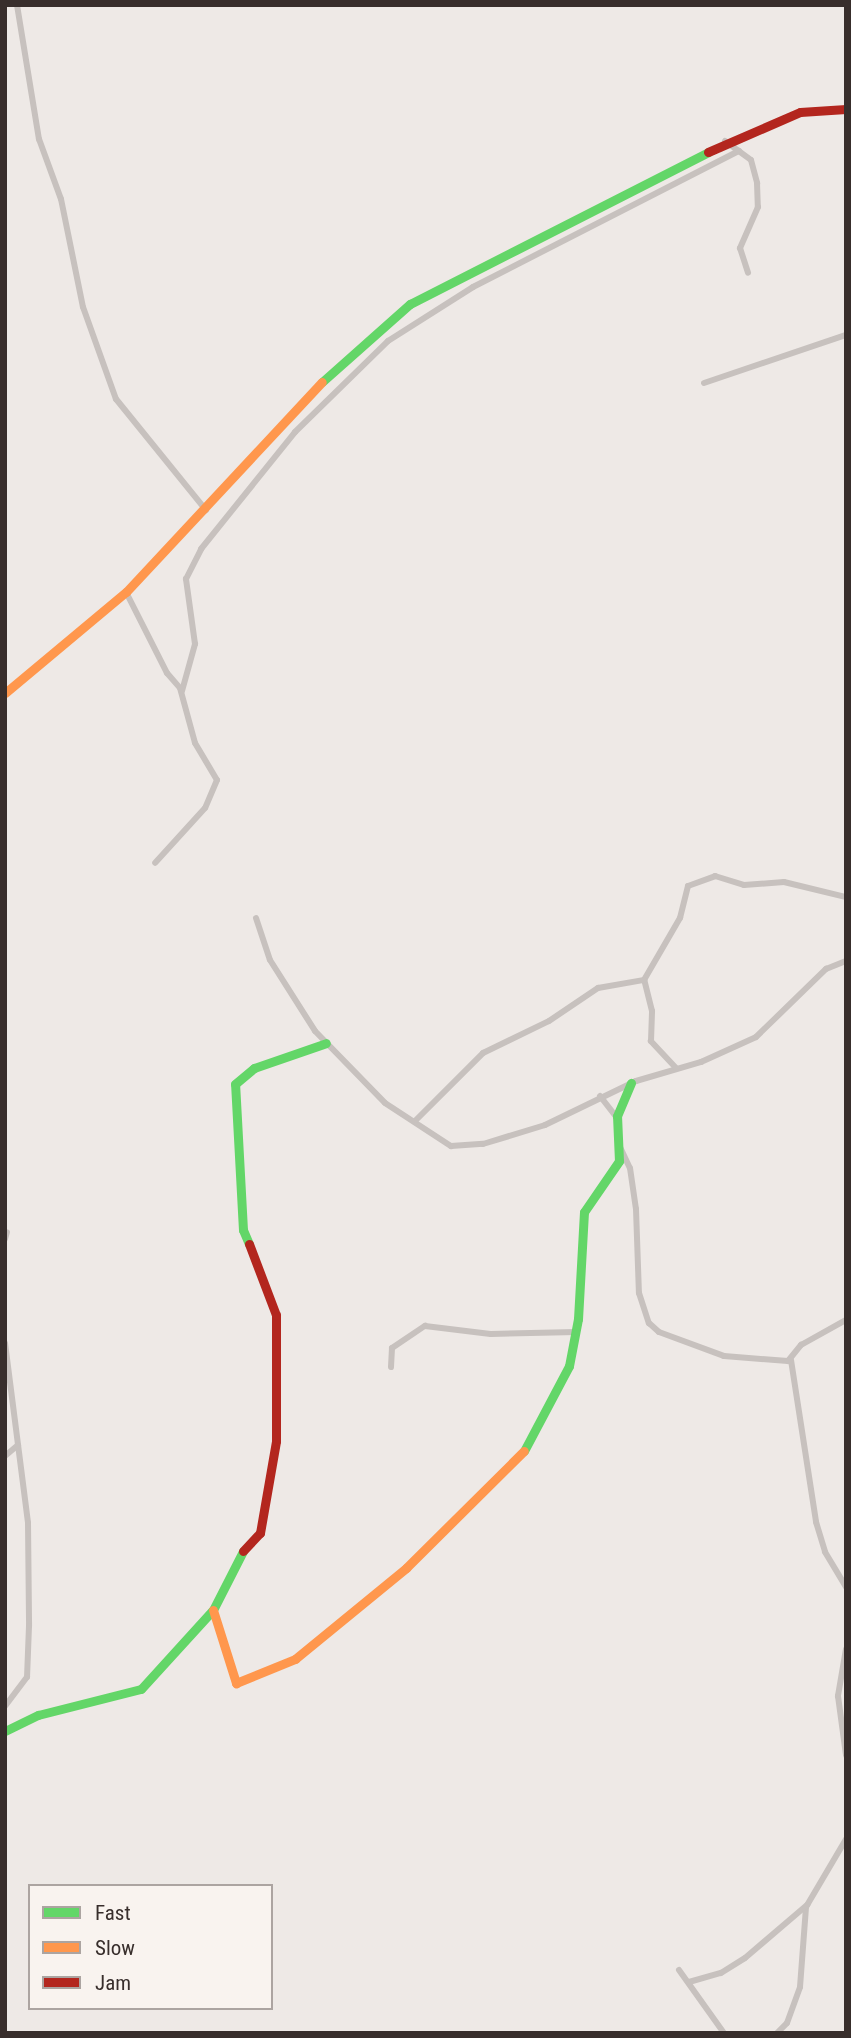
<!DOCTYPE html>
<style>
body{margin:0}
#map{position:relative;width:851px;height:2038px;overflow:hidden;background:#eee9e6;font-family:"Roboto Condensed",sans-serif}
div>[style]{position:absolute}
.street>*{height:6px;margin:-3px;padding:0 3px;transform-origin:3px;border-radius:3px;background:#c7c1be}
.fast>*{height:9px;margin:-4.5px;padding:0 4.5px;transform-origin:4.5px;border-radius:4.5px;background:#63d668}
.slow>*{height:9px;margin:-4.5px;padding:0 4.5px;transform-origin:4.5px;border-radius:4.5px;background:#ff974d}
.jam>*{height:9px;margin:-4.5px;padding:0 4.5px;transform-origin:4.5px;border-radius:4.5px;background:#b3261e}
span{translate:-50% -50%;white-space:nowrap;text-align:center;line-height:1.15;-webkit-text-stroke:6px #f9f3ef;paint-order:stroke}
.frame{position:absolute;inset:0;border:7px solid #382e2c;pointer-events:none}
.legend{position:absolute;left:28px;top:1884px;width:245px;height:126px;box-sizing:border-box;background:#f9f3ef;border:2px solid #aca4a1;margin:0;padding:9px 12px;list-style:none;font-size:21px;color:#382e2c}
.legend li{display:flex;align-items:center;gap:14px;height:35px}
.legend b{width:35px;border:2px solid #aca4a1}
</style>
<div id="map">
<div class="street">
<i style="left:17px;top:5px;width:136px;rotate:80.7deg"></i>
<i style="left:39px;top:139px;width:64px;rotate:69.9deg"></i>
<i style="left:61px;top:199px;width:110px;rotate:78.5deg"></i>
<i style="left:83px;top:307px;width:98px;rotate:70.3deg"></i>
<i style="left:116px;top:399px;width:143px;rotate:51deg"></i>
<i style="left:725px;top:141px;width:32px;rotate:36deg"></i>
<i style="left:751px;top:160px;width:24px;rotate:75deg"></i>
<i style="left:757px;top:183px;width:24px;rotate:88deg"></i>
<i style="left:758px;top:207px;width:45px;rotate:113.7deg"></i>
<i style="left:740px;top:248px;width:26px;rotate:72deg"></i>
<i style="left:704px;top:383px;width:150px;rotate:-18.7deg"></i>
<i style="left:126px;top:592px;width:91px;rotate:63.2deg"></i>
<i style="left:167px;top:673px;width:20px;rotate:49deg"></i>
<i style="left:180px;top:688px;width:57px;rotate:74.7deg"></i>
<i style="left:195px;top:743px;width:43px;rotate:59.3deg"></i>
<i style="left:217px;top:780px;width:30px;rotate:113deg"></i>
<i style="left:205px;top:808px;width:74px;rotate:132.3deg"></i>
<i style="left:182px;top:691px;width:49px;rotate:-74.5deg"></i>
<i style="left:195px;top:644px;width:66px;rotate:-97.9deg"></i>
<i style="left:186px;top:579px;width:34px;rotate:-63deg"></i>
<i style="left:201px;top:549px;width:150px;rotate:-51.2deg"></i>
<i style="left:295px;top:432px;width:130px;rotate:-44.4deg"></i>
<i style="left:388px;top:341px;width:101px;rotate:-32.4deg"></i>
<i style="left:473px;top:287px;width:299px;rotate:-27.1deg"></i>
<i style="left:256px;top:918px;width:44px;rotate:71.6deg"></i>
<i style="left:270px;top:960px;width:84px;rotate:57.6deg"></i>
<i style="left:315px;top:1031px;width:100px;rotate:45.8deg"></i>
<i style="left:385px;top:1103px;width:79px;rotate:33.1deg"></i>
<i style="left:451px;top:1146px;width:32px;rotate:-4deg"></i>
<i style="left:483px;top:1144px;width:65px;rotate:-17deg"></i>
<i style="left:545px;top:1125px;width:101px;rotate:-25.8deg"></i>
<i style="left:636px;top:1081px;width:68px;rotate:-16.3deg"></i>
<i style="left:701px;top:1062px;width:60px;rotate:-24.4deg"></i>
<i style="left:756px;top:1037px;width:98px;rotate:-44.2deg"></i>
<i style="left:826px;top:969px;width:22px;rotate:-22deg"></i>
<i style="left:676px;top:1068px;width:37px;rotate:-133deg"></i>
<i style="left:651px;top:1041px;width:30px;rotate:-88deg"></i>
<i style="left:652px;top:1011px;width:32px;rotate:-104deg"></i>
<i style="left:644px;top:980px;width:72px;rotate:-59.9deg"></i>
<i style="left:680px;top:918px;width:33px;rotate:-76deg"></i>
<i style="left:688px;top:886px;width:29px;rotate:-20deg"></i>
<i style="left:715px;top:876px;width:30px;rotate:17deg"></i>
<i style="left:744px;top:885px;width:40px;rotate:-4.3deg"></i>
<i style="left:784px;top:882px;width:64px;rotate:13.6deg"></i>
<i style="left:600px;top:1096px;width:28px;rotate:52deg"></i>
<i style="left:416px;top:1120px;width:95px;rotate:-45deg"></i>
<i style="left:483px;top:1053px;width:73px;rotate:-25.9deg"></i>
<i style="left:549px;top:1021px;width:59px;rotate:-34deg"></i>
<i style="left:598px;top:988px;width:47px;rotate:-9.9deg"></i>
<i style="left:620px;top:1147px;width:23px;rotate:65deg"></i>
<i style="left:630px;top:1168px;width:41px;rotate:81.7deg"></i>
<i style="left:636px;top:1209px;width:84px;rotate:88deg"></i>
<i style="left:639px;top:1293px;width:32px;rotate:72deg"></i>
<i style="left:649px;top:1323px;width:13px;rotate:42deg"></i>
<i style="left:659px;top:1332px;width:69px;rotate:20.3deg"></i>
<i style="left:724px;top:1356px;width:64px;rotate:4.5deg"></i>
<i style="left:788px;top:1361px;width:21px;rotate:-51deg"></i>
<i style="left:801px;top:1345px;width:51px;rotate:-29.1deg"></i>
<i style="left:5px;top:1239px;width:7px;rotate:-74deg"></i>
<i style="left:5px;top:1343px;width:181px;rotate:82.7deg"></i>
<i style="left:28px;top:1523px;width:103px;rotate:89.4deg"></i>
<i style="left:29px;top:1626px;width:51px;rotate:92.2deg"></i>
<i style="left:27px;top:1677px;width:36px;rotate:127deg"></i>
<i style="left:791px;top:1360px;width:164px;rotate:81.2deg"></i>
<i style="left:816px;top:1522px;width:31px;rotate:73deg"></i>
<i style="left:825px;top:1552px;width:41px;rotate:59deg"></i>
<i style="left:391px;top:1367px;width:19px;rotate:-87deg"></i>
<i style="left:392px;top:1348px;width:40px;rotate:-34deg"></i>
<i style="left:425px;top:1326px;width:66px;rotate:6.9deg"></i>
<i style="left:491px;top:1334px;width:85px;rotate:-1.3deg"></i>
<i style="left:5px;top:1456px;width:17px;rotate:-40deg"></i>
<i style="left:846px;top:1649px;width:48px;rotate:99.7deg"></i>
<i style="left:838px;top:1696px;width:60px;rotate:82.3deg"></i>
<i style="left:679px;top:1970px;width:77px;rotate:54.5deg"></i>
<i style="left:689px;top:1982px;width:33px;rotate:-16deg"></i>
<i style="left:721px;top:1973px;width:28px;rotate:-32deg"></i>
<i style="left:745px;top:1958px;width:82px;rotate:-40.5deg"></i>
<i style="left:777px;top:2033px;width:14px;rotate:-45deg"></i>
<i style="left:787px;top:2023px;width:38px;rotate:-70deg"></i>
<i style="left:800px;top:1987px;width:80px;rotate:-85.7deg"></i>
<i style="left:806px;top:1907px;width:79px;rotate:-59.5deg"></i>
</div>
<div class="fast">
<i style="left:322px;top:382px;width:118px;rotate:-41.6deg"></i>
<i style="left:410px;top:304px;width:335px;rotate:-27deg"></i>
<i style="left:249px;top:1244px;width:15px;rotate:-113deg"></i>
<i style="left:243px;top:1230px;width:146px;rotate:-93.1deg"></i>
<i style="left:235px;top:1084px;width:25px;rotate:-40deg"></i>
<i style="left:254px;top:1068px;width:76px;rotate:-19.1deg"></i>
<i style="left:524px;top:1451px;width:96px;rotate:-62.1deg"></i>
<i style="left:569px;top:1366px;width:48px;rotate:-79.2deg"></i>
<i style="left:578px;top:1319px;width:107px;rotate:-86.8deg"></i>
<i style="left:584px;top:1212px;width:62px;rotate:-55.5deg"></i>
<i style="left:619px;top:1161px;width:45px;rotate:-92.5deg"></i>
<i style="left:617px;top:1116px;width:36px;rotate:-67deg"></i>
<i style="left:5px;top:1731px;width:37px;rotate:-26deg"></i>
<i style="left:38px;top:1715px;width:106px;rotate:-14.2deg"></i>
<i style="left:141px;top:1689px;width:107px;rotate:-47.7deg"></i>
<i style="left:213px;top:1610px;width:66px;rotate:-63deg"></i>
</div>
<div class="slow">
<i style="left:5px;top:693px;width:158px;rotate:-39.9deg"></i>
<i style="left:126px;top:592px;width:287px;rotate:-47deg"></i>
<i style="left:213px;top:1610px;width:77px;rotate:72.5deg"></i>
<i style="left:236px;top:1683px;width:64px;rotate:-22.1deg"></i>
<i style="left:295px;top:1659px;width:144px;rotate:-39.3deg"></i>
<i style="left:406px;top:1568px;width:166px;rotate:-44.8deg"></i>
</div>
<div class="jam">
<i style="left:708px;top:152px;width:100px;rotate:-23.5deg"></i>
<i style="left:800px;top:112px;width:46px;rotate:-3.7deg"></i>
<i style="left:243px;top:1551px;width:25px;rotate:-47deg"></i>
<i style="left:260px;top:1533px;width:93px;rotate:-80.1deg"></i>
<i style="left:276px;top:1441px;width:126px;rotate:-90deg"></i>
<i style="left:276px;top:1315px;width:76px;rotate:-110.8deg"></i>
</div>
<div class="frame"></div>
<ul class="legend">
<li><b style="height:9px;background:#63d668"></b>Fast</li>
<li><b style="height:9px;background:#ff974d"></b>Slow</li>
<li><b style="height:9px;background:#b3261e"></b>Jam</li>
</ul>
</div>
